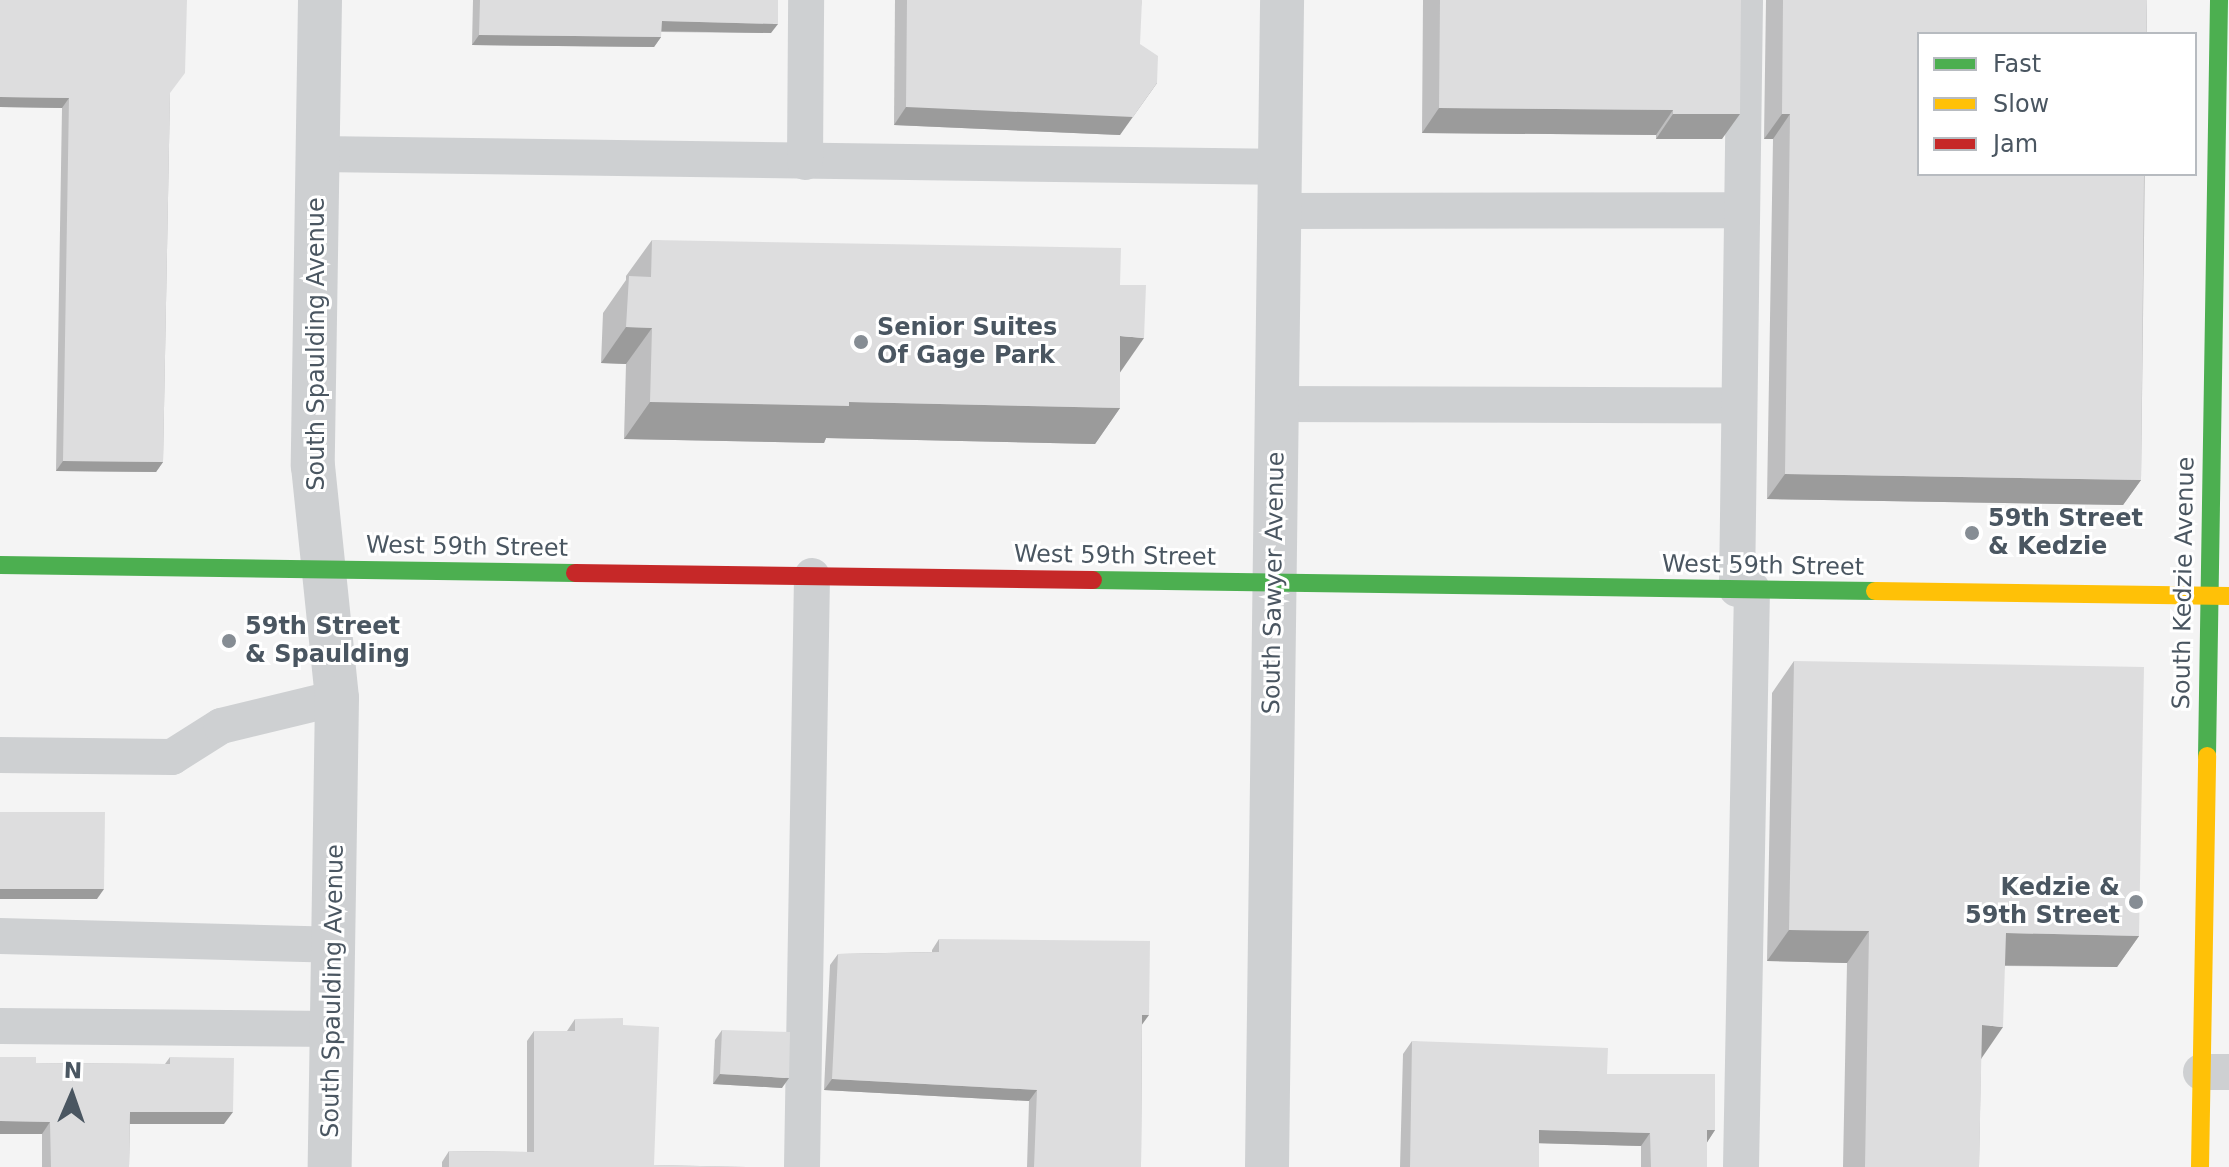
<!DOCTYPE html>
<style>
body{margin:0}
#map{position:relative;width:2229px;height:1167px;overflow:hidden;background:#f4f4f4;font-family:"DejaVu Sans",sans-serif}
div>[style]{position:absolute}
.lane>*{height:36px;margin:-18px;padding:0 18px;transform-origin:18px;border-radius:18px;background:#ced0d2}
.street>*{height:44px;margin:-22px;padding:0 22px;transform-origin:22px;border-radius:22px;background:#ced0d2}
.fast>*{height:18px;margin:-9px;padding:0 9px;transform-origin:9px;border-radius:9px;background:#4caf50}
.slow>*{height:18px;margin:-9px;padding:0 9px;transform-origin:9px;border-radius:9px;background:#ffc107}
.jam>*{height:18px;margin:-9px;padding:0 9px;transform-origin:9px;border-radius:9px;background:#c62828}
.wall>*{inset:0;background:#bebebf}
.shaded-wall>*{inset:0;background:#9b9b9b}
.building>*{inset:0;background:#ddddde}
.dots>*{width:22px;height:22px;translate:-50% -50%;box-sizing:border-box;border:4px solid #fff;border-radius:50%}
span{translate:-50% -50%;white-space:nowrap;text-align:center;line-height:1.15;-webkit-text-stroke:6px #fff;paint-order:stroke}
.poi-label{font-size:24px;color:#4a5661;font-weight:700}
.left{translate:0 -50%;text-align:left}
.right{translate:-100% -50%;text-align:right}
.street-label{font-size:24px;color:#4a5661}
.legend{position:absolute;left:1917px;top:32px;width:280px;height:144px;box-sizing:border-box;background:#fff;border:2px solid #b7bbc0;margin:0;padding:10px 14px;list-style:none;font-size:24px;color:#4a5661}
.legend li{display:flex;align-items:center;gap:16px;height:40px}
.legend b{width:40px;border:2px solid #b7bbc0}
.north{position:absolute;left:32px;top:1055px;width:80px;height:80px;-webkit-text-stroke:6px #fff;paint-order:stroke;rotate:2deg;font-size:22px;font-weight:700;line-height:32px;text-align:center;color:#4a5661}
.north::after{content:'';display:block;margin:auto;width:28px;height:36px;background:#4a5661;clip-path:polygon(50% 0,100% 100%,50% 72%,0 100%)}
</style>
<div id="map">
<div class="lane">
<i style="left:318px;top:154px;width:962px;rotate:0.77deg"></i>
<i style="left:805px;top:162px;width:162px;rotate:-89.6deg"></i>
<i style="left:1279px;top:211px;width:462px;rotate:-0.1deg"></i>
<i style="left:1276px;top:404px;width:463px;rotate:0.2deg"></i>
<i style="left:1737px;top:589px;width:589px;rotate:-89.22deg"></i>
<i style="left:0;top:755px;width:172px;rotate:0.7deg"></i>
<i style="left:172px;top:757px;width:58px;rotate:-32.3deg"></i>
<i style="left:221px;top:726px;width:119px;rotate:-13.6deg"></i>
<i style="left:0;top:936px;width:334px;rotate:1.5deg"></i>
<i style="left:0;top:1026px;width:332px;rotate:0.5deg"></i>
<i style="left:2201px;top:1072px;width:28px"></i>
<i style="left:802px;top:1167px;width:591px;rotate:-89.03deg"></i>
<i style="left:1741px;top:1167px;width:578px;rotate:-88.91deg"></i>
</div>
<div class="street">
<i style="left:320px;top:0;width:466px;rotate:90.9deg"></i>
<i style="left:313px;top:466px;width:233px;rotate:84.1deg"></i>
<i style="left:337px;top:698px;width:469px;rotate:90.9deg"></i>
<i style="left:1267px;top:1167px;width:1167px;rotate:-89.26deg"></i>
</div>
<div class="fast">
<i style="left:0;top:565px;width:575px;rotate:0.8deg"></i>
<i style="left:1093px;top:580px;width:782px;rotate:0.81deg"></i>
<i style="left:2207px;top:756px;width:756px;rotate:-89.09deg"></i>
</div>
<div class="slow">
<i style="left:1875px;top:591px;width:354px;rotate:0.8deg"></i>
<i style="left:2200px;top:1167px;width:411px;rotate:-89deg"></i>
</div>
<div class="jam">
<i style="left:575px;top:573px;width:518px;rotate:0.77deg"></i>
</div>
<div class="wall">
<i style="clip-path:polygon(0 0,170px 93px,163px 462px,156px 472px,56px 471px,62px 108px,0 107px)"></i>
<i style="clip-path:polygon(473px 0,778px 0,771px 33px,661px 32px,661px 37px,654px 47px,472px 45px)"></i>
<i style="clip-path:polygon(895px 0,1142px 0,1120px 135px,894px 125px)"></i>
<i style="clip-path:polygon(1423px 0,1741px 0,1722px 139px,1656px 139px,1656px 135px,1422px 133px)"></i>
<i style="clip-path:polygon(1766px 0,2147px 0,2141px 480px,2123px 505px,1767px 499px,1773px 139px,1764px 139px)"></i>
<i style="clip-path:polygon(652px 240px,1120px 285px,1120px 408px,1095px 444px,826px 438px,824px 443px,624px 439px,626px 364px,601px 363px,603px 313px,626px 280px,626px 276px)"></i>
<i style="clip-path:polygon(1794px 661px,2139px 936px,2117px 967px,2005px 966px,1981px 1059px,1979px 1167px,1843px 1167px,1847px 963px,1767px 961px,1772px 693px)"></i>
<i style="clip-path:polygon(939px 939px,1142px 1025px,1141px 1167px,1027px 1167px,1029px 1101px,824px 1090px,830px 965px,838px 954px,932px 952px,932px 950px)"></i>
<i style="clip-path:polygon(575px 1019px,623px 1025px,654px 1165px,746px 1167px,442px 1167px,442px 1162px,449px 1151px,527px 1152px,527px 1041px,534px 1031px,567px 1031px)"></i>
<i style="clip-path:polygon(722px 1030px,782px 1088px,713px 1084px,715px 1040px)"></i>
<i style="clip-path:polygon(1412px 1041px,1607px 1074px,1715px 1130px,1707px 1142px,1707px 1167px,1641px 1167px,1641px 1146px,1539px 1143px,1539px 1167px,1400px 1167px,1403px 1054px)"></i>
<i style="clip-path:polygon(0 1057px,36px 1063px,165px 1064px,170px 1057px,224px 1124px,130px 1124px,129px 1167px,42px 1167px,42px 1134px,0 1134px)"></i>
</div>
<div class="shaded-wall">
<i style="clip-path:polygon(662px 21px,778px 24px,771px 33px,655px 31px)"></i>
<i style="clip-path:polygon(479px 35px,661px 37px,654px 47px,472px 45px)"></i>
<i style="clip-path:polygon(1157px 83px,1120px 135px,894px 125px,906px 107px)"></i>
<i style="clip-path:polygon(0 97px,69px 98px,62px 108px,0 107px)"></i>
<i style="clip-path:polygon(1439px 108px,1673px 110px,1656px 135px,1422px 133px)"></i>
<i style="clip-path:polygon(1673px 114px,1740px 114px,1722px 139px,1656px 139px)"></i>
<i style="clip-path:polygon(1782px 114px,1790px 114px,1773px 139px,1764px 139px)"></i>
<i style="clip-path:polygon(626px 327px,652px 328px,626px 364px,601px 363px)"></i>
<i style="clip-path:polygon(1120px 336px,1144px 338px,1119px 374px)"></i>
<i style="clip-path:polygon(650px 402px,849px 402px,1120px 408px,1095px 444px,826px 438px,824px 443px,624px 439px)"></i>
<i style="clip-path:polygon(63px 461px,163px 462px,156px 472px,56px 471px)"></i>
<i style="clip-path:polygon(1785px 474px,2141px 480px,2123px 505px,1767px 499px)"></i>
<i style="clip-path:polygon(0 889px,104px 889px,97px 899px,0 899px)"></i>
<i style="clip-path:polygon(1789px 930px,1869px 931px,1847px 963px,1767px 961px)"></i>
<i style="clip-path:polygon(2006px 933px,2139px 936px,2117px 967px,1983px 965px)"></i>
<i style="clip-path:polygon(1142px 1015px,1149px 1015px,1141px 1026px)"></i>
<i style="clip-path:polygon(1982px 1025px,2003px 1027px,1981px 1059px)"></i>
<i style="clip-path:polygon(720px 1074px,789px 1078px,782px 1088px,713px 1084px)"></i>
<i style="clip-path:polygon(832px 1079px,1037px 1090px,1029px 1101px,824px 1090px)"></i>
<i style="clip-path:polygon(130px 1112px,233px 1112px,224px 1124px,122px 1124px)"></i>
<i style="clip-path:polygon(0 1121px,50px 1122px,42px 1134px,0 1134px)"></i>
<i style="clip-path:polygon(1539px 1130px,1650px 1133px,1641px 1146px,1530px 1143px)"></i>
<i style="clip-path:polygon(1707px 1130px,1715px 1130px,1706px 1144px)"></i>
</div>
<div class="building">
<i style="clip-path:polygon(0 0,187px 0,185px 73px,170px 93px,163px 462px,63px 461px,69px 98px,0 97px)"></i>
<i style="clip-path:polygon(480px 0,778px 0,778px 24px,662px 21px,661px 37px,479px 35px)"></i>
<i style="clip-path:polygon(907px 0,1142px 0,1140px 44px,1158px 56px,1157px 83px,1133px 117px,906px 107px)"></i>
<i style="clip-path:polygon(1440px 0,1741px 0,1740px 114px,1673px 114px,1673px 110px,1439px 108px)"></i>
<i style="clip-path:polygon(1783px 0,2147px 0,2146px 34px,1919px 34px,1919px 174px,2144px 174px,2141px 480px,1785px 474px,1790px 114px,1782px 114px)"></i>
<i style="clip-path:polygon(652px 240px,1121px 248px,1120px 285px,1146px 285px,1144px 338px,1120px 336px,1120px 408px,849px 402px,849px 406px,650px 402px,652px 328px,626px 327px,629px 276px,651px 277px)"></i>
<i style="clip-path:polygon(1794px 661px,2144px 667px,2139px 936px,2006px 933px,2003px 1027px,1982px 1025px,1979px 1167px,1865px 1167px,1869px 931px,1789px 930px)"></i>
<i style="clip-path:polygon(0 812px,105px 812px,104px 889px,0 889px)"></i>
<i style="clip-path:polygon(939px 939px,1150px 941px,1149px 1015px,1142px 1015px,1141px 1167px,1034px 1167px,1037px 1090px,832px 1079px,838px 954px,939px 952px)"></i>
<i style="clip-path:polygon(623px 1018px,623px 1025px,659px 1027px,654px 1165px,746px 1167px,449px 1167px,449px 1151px,534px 1152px,534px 1031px,575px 1031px,575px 1019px)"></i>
<i style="clip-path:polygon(722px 1030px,790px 1032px,789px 1078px,720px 1074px)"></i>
<i style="clip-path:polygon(1412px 1041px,1608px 1048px,1607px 1074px,1715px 1074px,1715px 1130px,1707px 1130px,1707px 1167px,1651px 1167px,1650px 1133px,1539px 1130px,1539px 1167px,1410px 1167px)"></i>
<i style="clip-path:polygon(0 1057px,36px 1057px,36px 1063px,170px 1064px,170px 1057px,234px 1058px,233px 1112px,130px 1112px,129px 1167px,51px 1167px,50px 1122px,0 1121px)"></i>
</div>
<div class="dots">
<i style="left:861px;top:342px;background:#868d94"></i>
<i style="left:1972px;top:533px;background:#868d94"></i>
<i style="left:229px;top:641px;background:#868d94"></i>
<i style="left:2136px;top:902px;background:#868d94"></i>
</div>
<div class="poi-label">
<span class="left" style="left:877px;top:342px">Senior Suites<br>Of Gage Park</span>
<span class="left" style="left:1988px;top:533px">59th Street<br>&amp; Kedzie</span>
<span class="left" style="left:245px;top:641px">59th Street<br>&amp; Spaulding</span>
<span class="right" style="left:2120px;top:902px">Kedzie &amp;<br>59th Street</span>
</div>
<div class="street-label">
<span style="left:317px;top:344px;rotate:-90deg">South Spaulding Avenue</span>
<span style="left:467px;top:547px;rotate:1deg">West 59th Street</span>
<span style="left:1115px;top:556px;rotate:1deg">West 59th Street</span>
<span style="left:1763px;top:566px;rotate:1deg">West 59th Street</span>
<span style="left:1274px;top:583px;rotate:-89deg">South Sawyer Avenue</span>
<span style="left:2184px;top:583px;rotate:-89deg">South Kedzie Avenue</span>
<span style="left:333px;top:991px;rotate:-89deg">South Spaulding Avenue</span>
</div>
<ul class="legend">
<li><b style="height:10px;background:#4caf50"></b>Fast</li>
<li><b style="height:10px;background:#ffc107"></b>Slow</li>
<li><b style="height:10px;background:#c62828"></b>Jam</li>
</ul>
<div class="north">N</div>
</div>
